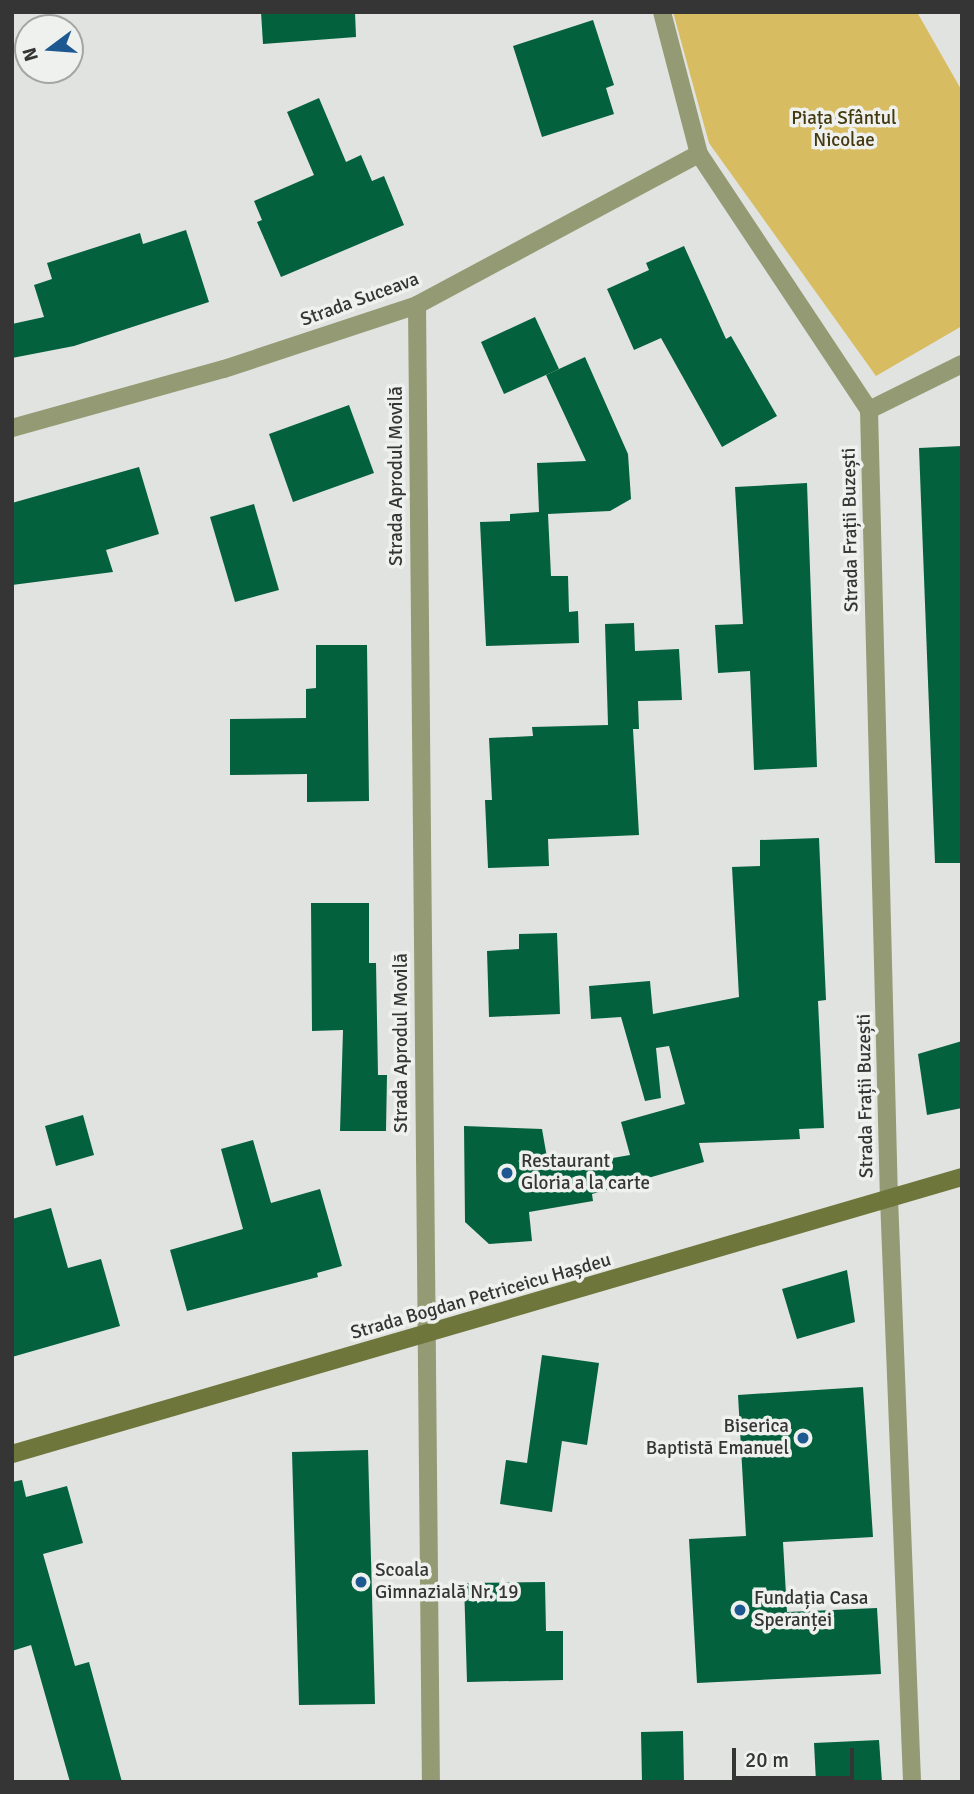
<!DOCTYPE html>
<meta charset="utf-8">
<style>
body{margin:0}
#map{position:relative;width:974px;height:1794px;overflow:hidden;background:#e1e3e0;font-family:Signika,sans-serif}
div>[style]{position:absolute}
.green>*{inset:0;background:#d8bc61}
.building>*{inset:0;background:#04613e}
.street>*{height:18px;margin:-9px;padding:0 9px;transform-origin:9px;border-radius:9px;background:#949a73}
.secondary>*{height:18px;margin:-9px;padding:0 9px;transform-origin:9px;border-radius:9px;background:#6f763b}
.dots>*{width:19px;height:19px;translate:-50% -50%;box-sizing:border-box;border:4px solid #eef1ee;border-radius:50%}
span{translate:-50% -50%;white-space:nowrap;text-align:center;line-height:1.15;-webkit-text-stroke:7px #eef1ee;paint-order:stroke}
.park-label{font-size:19px;color:#44380e}
.street-label{font-size:19px;color:#343534}
.poi-label{font-size:19px;color:#343534}
.left{translate:0 -50%;text-align:left}
.right{translate:-100% -50%;text-align:right}
.frame{position:absolute;inset:0;border:14px solid #343534;pointer-events:none}
.north{position:absolute;left:14px;top:14px;width:70px;height:70px;box-sizing:border-box;background:#eef1ee;border:2px solid #a4a6a4;border-radius:50%;rotate:254deg;font-size:19px;font-weight:700;line-height:28px;text-align:center;color:#343534}
.north::after{content:'';display:block;margin:auto;width:24px;height:32px;background:#1d5990;clip-path:polygon(50% 0,100% 100%,50% 72%,0 100%)}
.scale{position:absolute;left:732px;top:1748px;width:122px;height:32px;box-sizing:border-box;border:4px solid #343534;border-top:0;padding-left:9px;font-size:21px;line-height:24px;white-space:nowrap;color:#343534;-webkit-text-stroke:5px #eef1ee;paint-order:stroke}
</style>
<div id="map">
<div class="green">
<i style="clip-path:polygon(673px 12px,917px 12px,962px 91px,962px 326px,876px 376px,709px 143px)"></i>
</div>
<div class="building">
<i style="clip-path:polygon(261px 12px,355px 12px,356px 37px,263px 44px)"></i>
<i style="clip-path:polygon(593px 20px,614px 85px,606px 88px,614px 114px,542px 137px,513px 46px)"></i>
<i style="clip-path:polygon(319px 98px,346px 162px,361px 155px,372px 181px,384px 176px,404px 225px,281px 277px,257px 222px,262px 220px,254px 201px,314px 175px,287px 112px)"></i>
<i style="clip-path:polygon(186px 230px,209px 302px,74px 346px,12px 358px,12px 324px,44px 317px,34px 285px,52px 279px,47px 263px,140px 233px,143px 244px)"></i>
<i style="clip-path:polygon(684px 246px,726px 339px,731px 336px,777px 416px,722px 447px,661px 338px,634px 350px,607px 289px,649px 270px,646px 263px)"></i>
<i style="clip-path:polygon(535px 317px,559px 369px,504px 394px,481px 342px)"></i>
<i style="clip-path:polygon(585px 357px,628px 454px,631px 499px,610px 511px,548px 514px,551px 576px,568px 576px,569px 612px,578px 611px,579px 643px,486px 646px,480px 522px,510px 521px,510px 514px,539px 512px,537px 463px,586px 461px,546px 375px)"></i>
<i style="clip-path:polygon(349px 405px,374px 473px,293px 502px,269px 434px)"></i>
<i style="clip-path:polygon(962px 446px,962px 863px,935px 863px,919px 448px)"></i>
<i style="clip-path:polygon(139px 467px,159px 534px,106px 550px,113px 572px,12px 585px,12px 503px)"></i>
<i style="clip-path:polygon(807px 483px,817px 767px,754px 770px,750px 671px,718px 673px,715px 625px,743px 624px,735px 487px)"></i>
<i style="clip-path:polygon(254px 504px,279px 590px,235px 602px,210px 517px)"></i>
<i style="clip-path:polygon(634px 623px,635px 651px,679px 649px,682px 700px,638px 701px,639px 729px,633px 729px,639px 835px,548px 839px,549px 866px,488px 868px,485px 800px,492px 800px,489px 738px,533px 736px,532px 727px,608px 725px,605px 624px)"></i>
<i style="clip-path:polygon(316px 645px,367px 645px,369px 801px,307px 802px,307px 774px,230px 775px,230px 719px,306px 718px,306px 689px,316px 688px)"></i>
<i style="clip-path:polygon(819px 838px,826px 1000px,818px 1001px,824px 1128px,799px 1129px,800px 1139px,699px 1143px,704px 1162px,592px 1194px,593px 1201px,529px 1212px,532px 1241px,489px 1244px,465px 1222px,464px 1126px,542px 1129px,549px 1169px,630px 1155px,621px 1122px,685px 1104px,669px 1046px,656px 1048px,661px 1098px,645px 1101px,621px 1017px,591px 1019px,589px 986px,650px 981px,653px 1014px,739px 997px,732px 867px,760px 866px,760px 840px)"></i>
<i style="clip-path:polygon(311px 903px,369px 903px,369px 963px,376px 963px,378px 1075px,387px 1075px,386px 1131px,340px 1131px,343px 1030px,312px 1031px)"></i>
<i style="clip-path:polygon(557px 933px,560px 1014px,489px 1017px,487px 951px,519px 949px,519px 934px)"></i>
<i style="clip-path:polygon(962px 1041px,962px 1108px,927px 1115px,918px 1054px)"></i>
<i style="clip-path:polygon(83px 1115px,94px 1155px,56px 1166px,45px 1126px)"></i>
<i style="clip-path:polygon(253px 1140px,271px 1203px,320px 1189px,342px 1266px,317px 1273px,318px 1277px,187px 1311px,170px 1250px,243px 1229px,221px 1149px)"></i>
<i style="clip-path:polygon(51px 1208px,68px 1268px,101px 1259px,120px 1326px,12px 1357px,12px 1219px)"></i>
<i style="clip-path:polygon(847px 1270px,855px 1322px,797px 1339px,782px 1289px)"></i>
<i style="clip-path:polygon(542px 1355px,599px 1363px,587px 1445px,562px 1441px,552px 1512px,500px 1504px,506px 1460px,527px 1463px)"></i>
<i style="clip-path:polygon(863px 1387px,873px 1537px,783px 1542px,787px 1612px,877px 1608px,881px 1674px,697px 1683px,689px 1539px,746px 1536px,738px 1395px)"></i>
<i style="clip-path:polygon(368px 1450px,375px 1704px,299px 1705px,292px 1452px)"></i>
<i style="clip-path:polygon(22px 1480px,26px 1497px,67px 1486px,83px 1543px,43px 1554px,75px 1666px,89px 1662px,122px 1782px,70px 1782px,31px 1645px,12px 1651px,12px 1482px)"></i>
<i style="clip-path:polygon(545px 1582px,546px 1631px,563px 1631px,563px 1680px,467px 1682px,464px 1583px)"></i>
<i style="clip-path:polygon(683px 1731px,684px 1782px,642px 1782px,641px 1732px)"></i>
<i style="clip-path:polygon(879px 1740px,882px 1782px,816px 1782px,814px 1743px)"></i>
</div>
<div class="street">
<i style="left:662px;top:12px;width:147px;rotate:75.4deg"></i>
<i style="left:699px;top:154px;width:307px;rotate:56.4deg"></i>
<i style="left:417px;top:305px;width:1477px;rotate:89.46deg"></i>
<i style="left:869px;top:410px;width:788px;rotate:88.55deg"></i>
<i style="left:889px;top:1198px;width:584px;rotate:87.74deg"></i>
<i style="left:869px;top:410px;width:104px;rotate:-26.3deg"></i>
<i style="left:12px;top:428px;width:220px;rotate:-15.6deg"></i>
<i style="left:224px;top:369px;width:203px;rotate:-18.3deg"></i>
<i style="left:417px;top:305px;width:320px;rotate:-28.2deg"></i>
</div>
<div class="secondary">
<i style="left:12px;top:1454px;width:990px;rotate:-16.26deg"></i>
</div>
<div class="dots">
<i style="left:507px;top:1173px;background:#1d5990"></i>
<i style="left:803px;top:1438px;background:#1d5990"></i>
<i style="left:361px;top:1582px;background:#1d5990"></i>
<i style="left:740px;top:1610px;background:#1d5990"></i>
</div>
<div class="park-label">
<span style="left:844px;top:130px">Piața Sfântul<br>Nicolae</span>
</div>
<div class="street-label">
<span style="left:360px;top:300px;rotate:-20deg">Strada Suceava</span>
<span style="left:397px;top:476px;rotate:-90deg">Strada Aprodul Movilă</span>
<span style="left:851px;top:530px;rotate:-91deg">Strada Frații Buzești</span>
<span style="left:402px;top:1043px;rotate:-90deg">Strada Aprodul Movilă</span>
<span style="left:866px;top:1096px;rotate:-91deg">Strada Frații Buzești</span>
<span style="left:481px;top:1297px;rotate:-16deg">Strada Bogdan Petriceicu Hașdeu</span>
</div>
<div class="poi-label">
<span class="left" style="left:521px;top:1173px">Restaurant<br>Gloria a la carte</span>
<span class="right" style="left:789px;top:1438px">Biserica<br>Baptistă Emanuel</span>
<span class="left" style="left:375px;top:1582px">Scoala<br>Gimnazială Nr. 19</span>
<span class="left" style="left:754px;top:1610px">Fundația Casa<br>Speranței</span>
</div>
<div class="frame"></div>
<div class="north">N</div>
<div class="scale">20 m</div>
</div>
